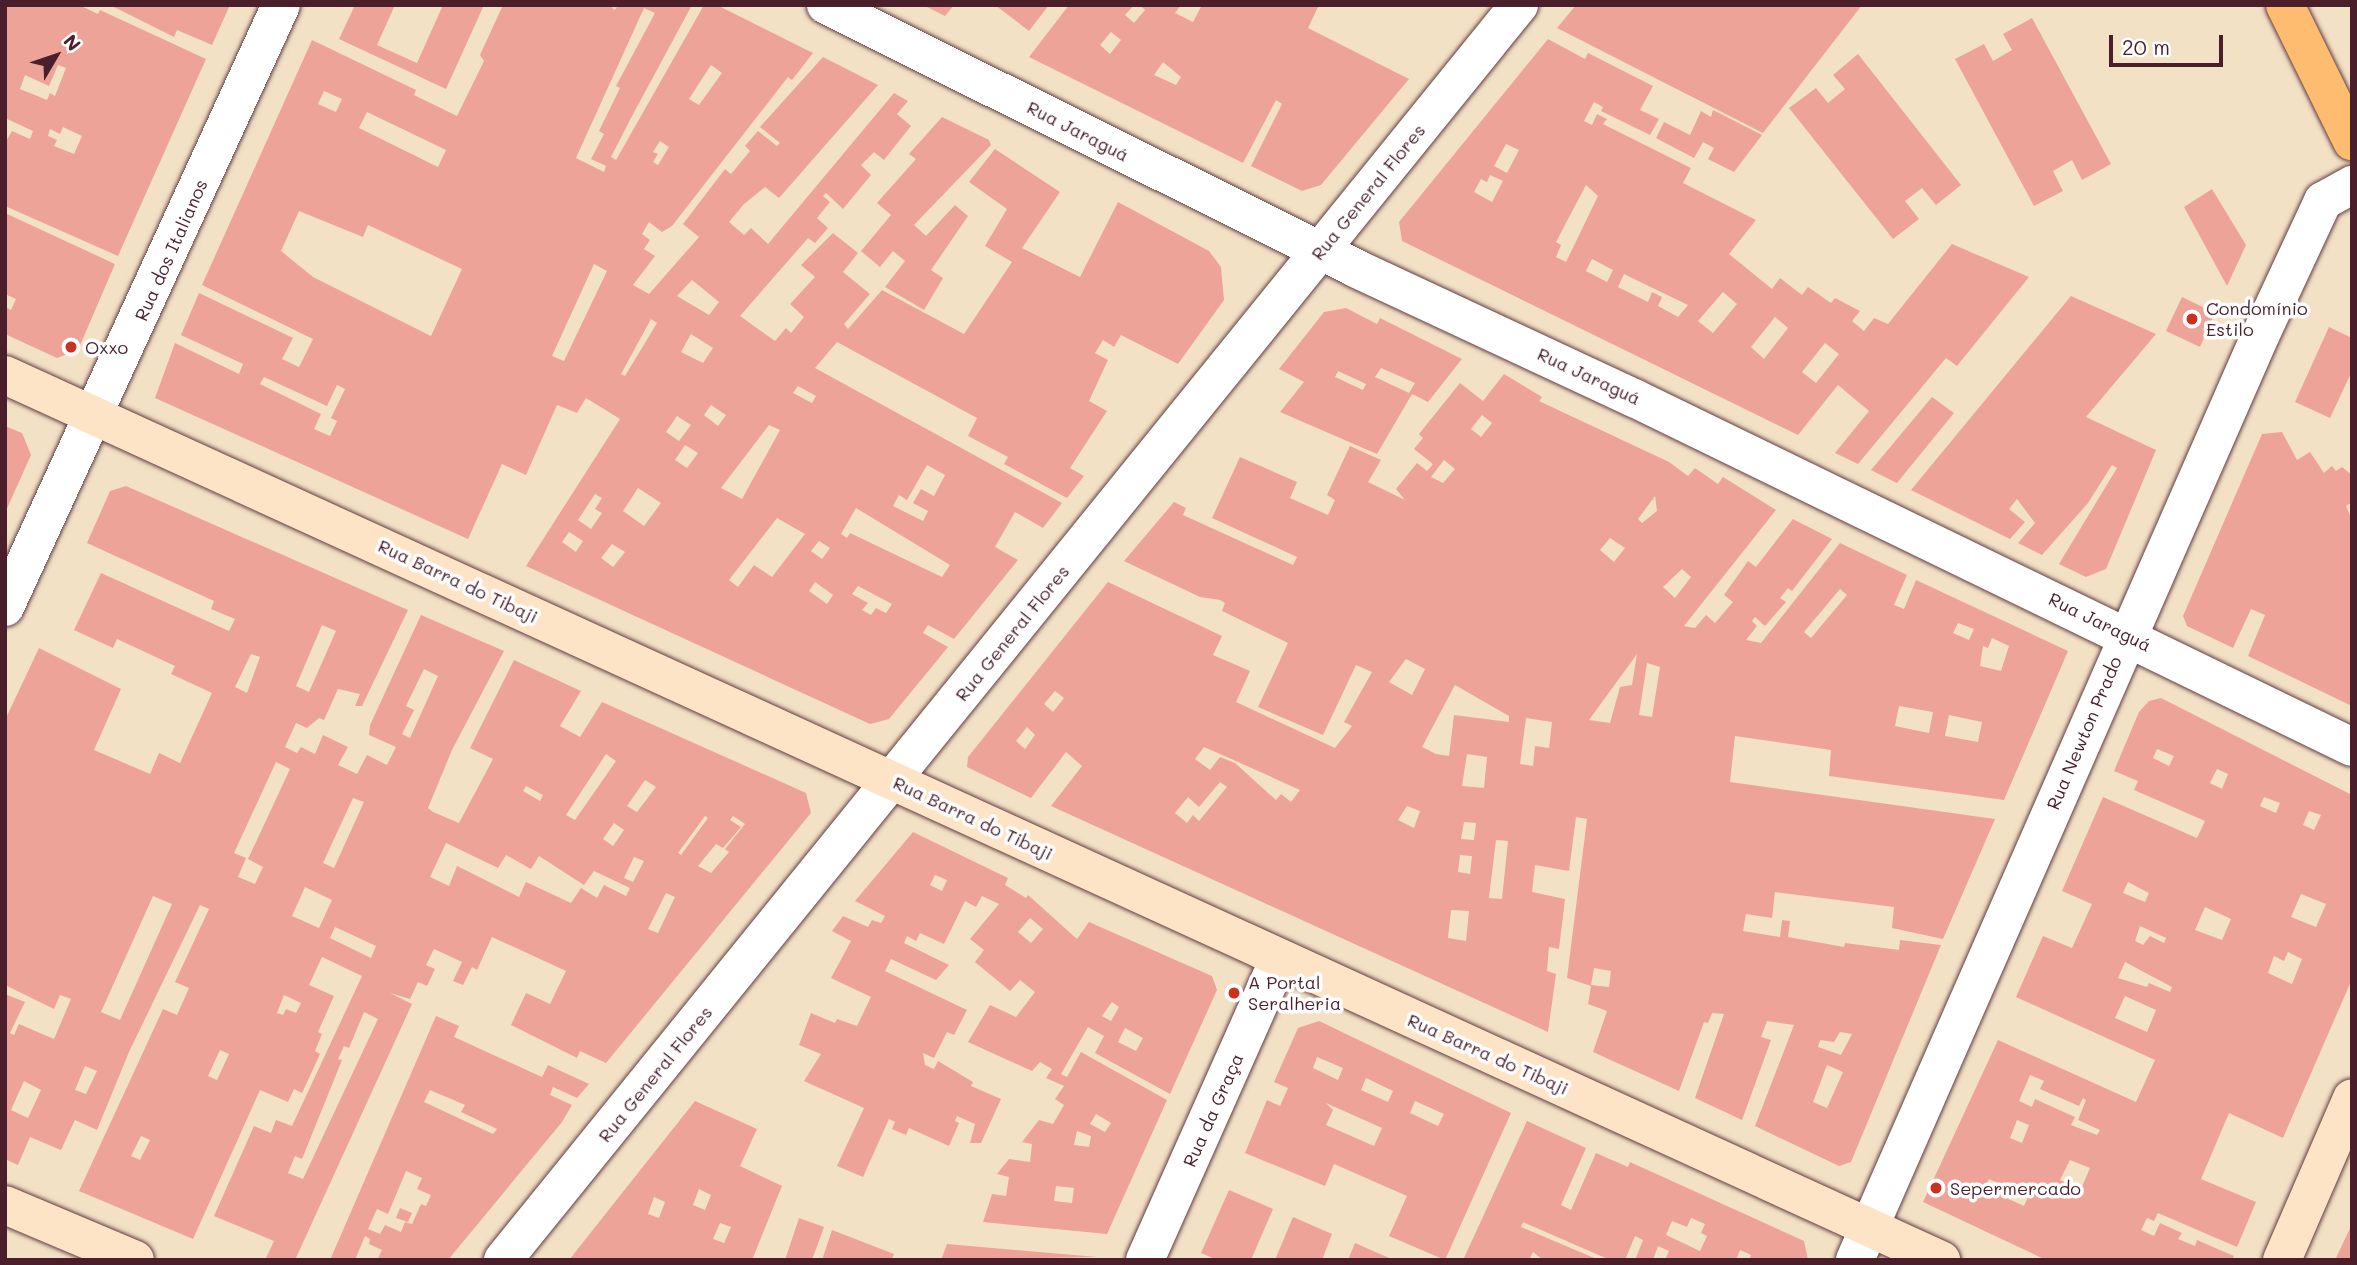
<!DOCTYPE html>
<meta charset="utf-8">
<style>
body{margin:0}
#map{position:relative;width:2357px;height:1265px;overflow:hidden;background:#f3e1c5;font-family:Mali,sans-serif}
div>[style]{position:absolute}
.building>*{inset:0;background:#eea399}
.roads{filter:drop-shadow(0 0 2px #633c42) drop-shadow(0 0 2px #633c42)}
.street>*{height:38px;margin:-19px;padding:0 19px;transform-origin:19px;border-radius:19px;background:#fff}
.secondary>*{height:38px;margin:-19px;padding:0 19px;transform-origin:19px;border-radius:19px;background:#fee4c6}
.highway>*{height:38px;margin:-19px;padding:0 19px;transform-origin:19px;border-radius:19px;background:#fdbc70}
.dots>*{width:19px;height:19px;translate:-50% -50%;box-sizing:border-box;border:4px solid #fff;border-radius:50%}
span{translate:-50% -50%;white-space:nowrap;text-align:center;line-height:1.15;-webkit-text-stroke:7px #fff;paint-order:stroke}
.street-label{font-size:18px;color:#4a1f2b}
.poi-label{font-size:18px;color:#4a1f2b}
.left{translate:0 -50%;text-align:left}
.frame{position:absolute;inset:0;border:7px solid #4a1f2b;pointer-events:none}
.north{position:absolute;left:21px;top:21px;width:70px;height:70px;-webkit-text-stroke:5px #fff;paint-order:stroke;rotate:51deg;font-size:19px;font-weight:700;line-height:28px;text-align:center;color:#4a1f2b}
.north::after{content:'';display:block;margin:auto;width:24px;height:32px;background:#4a1f2b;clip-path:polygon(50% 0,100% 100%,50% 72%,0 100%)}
.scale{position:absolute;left:2109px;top:35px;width:114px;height:32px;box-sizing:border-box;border:4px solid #4a1f2b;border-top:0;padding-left:9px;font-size:21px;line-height:24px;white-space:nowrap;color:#4a1f2b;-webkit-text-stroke:5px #fff;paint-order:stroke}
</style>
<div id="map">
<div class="building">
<i style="clip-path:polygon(evenodd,5px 5px,79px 5px,98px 14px,100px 10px,206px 59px,118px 256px,5px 206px,5px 143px,12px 131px,30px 139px,33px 131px,5px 118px,5px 5px,58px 65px,66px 68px,55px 96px,50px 93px,47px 100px,20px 89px,25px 75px,49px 86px,58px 65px,5px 5px,63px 127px,82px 136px,74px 154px,54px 146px,57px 140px,48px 136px,50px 129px,60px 134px,63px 127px)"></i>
<i style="clip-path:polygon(110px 5px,230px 5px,212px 45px,177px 30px,174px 37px)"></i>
<i style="clip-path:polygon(355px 5px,395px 5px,377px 45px,417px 63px,443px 5px,484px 5px,446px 89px,339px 39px)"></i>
<i style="clip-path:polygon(evenodd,503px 5px,608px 5px,615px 10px,618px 5px,692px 5px,631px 118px,611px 157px,616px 160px,704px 5px,717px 5px,813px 53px,792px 80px,788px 77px,672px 226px,662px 232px,649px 222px,642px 234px,650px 240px,644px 249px,655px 256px,633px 285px,649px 294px,699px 237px,683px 224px,725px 169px,731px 174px,750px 151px,745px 146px,758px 131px,777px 146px,780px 143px,760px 127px,823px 57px,878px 85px,779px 198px,765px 187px,744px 204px,729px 222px,744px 235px,751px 228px,768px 244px,894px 93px,908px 101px,897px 114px,911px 126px,884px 160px,874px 152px,861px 165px,871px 175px,843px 209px,826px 193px,823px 196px,830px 202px,817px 218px,828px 228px,815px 243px,808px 238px,740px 316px,775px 341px,786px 328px,791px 333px,804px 317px,790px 304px,815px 277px,801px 265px,833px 233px,858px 253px,843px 272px,870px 294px,844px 324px,848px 329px,882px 290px,964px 334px,1012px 262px,985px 246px,1007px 209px,969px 182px,995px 149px,1060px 192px,1022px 248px,1080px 277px,1118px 202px,1209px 251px,1221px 267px,1224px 300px,1178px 364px,1121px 335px,1114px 347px,1103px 340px,1095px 353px,1108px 360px,1089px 401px,1107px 411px,1070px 468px,1084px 476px,1067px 498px,1004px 464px,1008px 457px,968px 436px,977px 418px,837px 342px,815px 368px,1062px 503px,1043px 528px,1015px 512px,995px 547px,1018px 560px,954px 639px,928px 625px,923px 633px,948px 647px,889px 719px,870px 724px,526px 566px,620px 419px,586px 398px,577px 413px,557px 405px,526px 475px,502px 464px,468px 539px,155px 398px,175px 343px,239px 374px,243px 364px,181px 335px,199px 293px,293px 338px,282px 359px,299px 367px,313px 339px,202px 285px,312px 40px,416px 90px,414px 95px,457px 116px,484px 61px,480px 55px,503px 5px,644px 8px,655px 13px,616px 86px,620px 88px,599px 131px,604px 134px,591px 159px,606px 166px,604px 172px,576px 158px,644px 8px,503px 5px,711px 65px,722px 73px,699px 105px,689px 99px,711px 65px,503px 5px,324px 91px,342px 99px,336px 112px,318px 104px,324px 91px,503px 5px,367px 112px,446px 150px,438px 167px,359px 128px,367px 112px,503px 5px,660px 141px,669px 147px,658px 165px,653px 162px,658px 154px,653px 152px,660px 141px,503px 5px,299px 211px,363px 237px,368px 225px,462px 269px,431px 336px,313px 277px,281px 251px,299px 211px,503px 5px,594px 264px,607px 271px,564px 361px,552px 356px,594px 264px,503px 5px,692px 280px,719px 302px,709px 315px,677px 296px,692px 280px,503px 5px,651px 319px,657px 323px,625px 376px,621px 374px,651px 319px,503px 5px,691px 334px,713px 348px,703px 363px,681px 352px,691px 334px,503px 5px,264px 377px,327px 406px,337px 385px,345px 389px,331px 418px,337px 421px,330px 436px,314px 429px,321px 414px,260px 384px,264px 377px,503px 5px,798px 386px,816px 396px,812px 403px,793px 393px,798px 386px,503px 5px,711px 405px,726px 415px,718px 426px,704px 415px,711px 405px,503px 5px,677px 416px,691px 425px,679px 441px,666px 432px,677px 416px,503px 5px,769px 425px,780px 430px,742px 499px,721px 488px,769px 425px,503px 5px,685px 445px,698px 453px,687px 468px,675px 460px,685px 445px,503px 5px,927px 465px,945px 475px,934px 496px,921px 489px,913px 503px,928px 511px,923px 521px,893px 506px,899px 495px,907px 500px,927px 465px,503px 5px,638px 488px,661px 503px,644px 526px,623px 511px,638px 488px,503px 5px,595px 494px,602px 498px,595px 509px,602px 513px,591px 529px,578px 520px,595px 494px,503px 5px,856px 508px,950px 565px,942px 577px,850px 533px,847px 538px,841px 534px,856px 508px,503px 5px,777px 518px,805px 534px,772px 577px,754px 565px,738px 587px,729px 580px,777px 518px,503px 5px,569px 532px,583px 541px,576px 552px,562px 542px,569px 532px,503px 5px,819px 541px,830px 548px,822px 559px,811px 551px,819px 541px,503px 5px,612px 544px,625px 552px,613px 567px,601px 558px,612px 544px,503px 5px,815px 582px,833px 595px,827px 604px,809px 591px,815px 582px,503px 5px,858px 586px,892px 604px,886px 613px,876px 608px,871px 615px,862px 610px,868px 603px,852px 594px,858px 586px)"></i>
<i style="clip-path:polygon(923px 5px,954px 5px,945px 16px)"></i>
<i style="clip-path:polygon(995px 5px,1049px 5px,1029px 31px)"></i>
<i style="clip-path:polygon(evenodd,1069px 5px,1134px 5px,1125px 15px,1134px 23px,1145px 10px,1140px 5px,1181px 5px,1175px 13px,1193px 22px,1202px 5px,1319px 5px,1308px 28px,1409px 79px,1321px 185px,1302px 191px,1251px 166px,1282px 104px,1276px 100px,1243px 163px,1029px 57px,1069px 5px,1111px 32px,1121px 40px,1110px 54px,1100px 45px,1111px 32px,1069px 5px,1163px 62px,1181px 77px,1176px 85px,1154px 75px,1163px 62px)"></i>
<i style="clip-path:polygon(1576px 5px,1718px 7px,1862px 5px,1763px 133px,1557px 28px)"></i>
<i style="clip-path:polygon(2032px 18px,2111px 164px,2082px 180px,2072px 160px,2053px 171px,2063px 191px,2034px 206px,1955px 59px,1984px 44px,1993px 61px,2012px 50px,2003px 34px)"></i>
<i style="clip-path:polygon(evenodd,1548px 39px,1585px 59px,1588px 53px,1653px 86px,1640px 110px,1659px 119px,1650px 135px,1601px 111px,1603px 107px,1594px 102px,1584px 121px,1592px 125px,1597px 114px,1607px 119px,1603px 124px,1691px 168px,1683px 183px,1756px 220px,1729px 254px,1772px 289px,1780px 278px,1802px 295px,1808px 287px,1831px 303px,1835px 298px,1860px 311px,1852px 321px,1864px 331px,1874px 318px,1888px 324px,1952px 244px,2029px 277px,1957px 366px,1946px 358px,1858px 464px,1835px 453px,1869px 411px,1838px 385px,1798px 435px,1402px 241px,1399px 222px,1548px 39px,1506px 144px,1519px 150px,1507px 173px,1494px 166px,1506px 144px,1548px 39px,1490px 175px,1503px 181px,1492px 202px,1474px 192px,1481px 179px,1487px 182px,1490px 175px,1548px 39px,1586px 185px,1598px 196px,1566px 262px,1556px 257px,1561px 245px,1556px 242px,1586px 185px,1548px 39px,1592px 259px,1613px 270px,1607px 282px,1586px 271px,1592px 259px,1548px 39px,1624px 274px,1634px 279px,1688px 305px,1678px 317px,1658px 306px,1662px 297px,1652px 292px,1648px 302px,1618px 287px,1624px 274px,1548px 39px,1723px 292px,1737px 304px,1713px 333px,1698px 321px,1723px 292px,1548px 39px,1775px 317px,1788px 328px,1764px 359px,1751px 347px,1775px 317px,1548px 39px,1825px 343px,1839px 354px,1816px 383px,1802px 372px,1825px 343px)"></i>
<i style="clip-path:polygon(1858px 54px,1961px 185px,1936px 205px,1922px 188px,1905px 201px,1919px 219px,1893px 239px,1789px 108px,1816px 88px,1828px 103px,1845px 89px,1833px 75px)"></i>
<i style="clip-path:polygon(1713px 110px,1762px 135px,1734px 172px,1708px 159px,1714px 148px,1703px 142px,1694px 158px,1656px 138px,1664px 122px,1690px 135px,1701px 111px,1711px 117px)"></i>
<i style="clip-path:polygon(942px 117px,989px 140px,991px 145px,914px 225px,926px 236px,955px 205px,968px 216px,931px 270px,943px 278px,924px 310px,885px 287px,905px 261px,893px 251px,880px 267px,861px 251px,891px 215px,877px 203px,916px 159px,909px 154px)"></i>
<i style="clip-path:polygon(2212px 189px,2246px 245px,2227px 286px,2184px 207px)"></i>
<i style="clip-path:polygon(5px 213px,115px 264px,78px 350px,57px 358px,5px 334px,5px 307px,11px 310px,16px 299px,7px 295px,5px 299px)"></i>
<i style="clip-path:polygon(2071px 296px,2156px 334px,2086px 417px,2156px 450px,2106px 569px,2086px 577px,2059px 564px,2117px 468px,2112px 465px,2088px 503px,2042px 555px,2018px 543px,2035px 523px,2017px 499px,2009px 509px,2025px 522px,2010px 539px,1911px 490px)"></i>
<i style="clip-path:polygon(2182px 297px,2215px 313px,2200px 347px,2166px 331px)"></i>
<i style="clip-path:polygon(evenodd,1346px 308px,1377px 324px,1380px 318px,1462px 359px,1428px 402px,1412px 394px,1377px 454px,1280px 412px,1304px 382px,1279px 369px,1324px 312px,1346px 308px,1381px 368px,1415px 383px,1409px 393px,1375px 377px,1381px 368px,1346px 308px,1338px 371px,1366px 384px,1363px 390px,1335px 377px,1338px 371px)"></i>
<i style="clip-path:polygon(2329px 327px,2352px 338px,2352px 371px,2330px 418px,2295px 402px)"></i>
<i style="clip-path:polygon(evenodd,1504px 374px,1542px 397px,1539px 401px,1669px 462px,1688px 476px,1695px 468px,1718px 484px,1723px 477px,1776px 510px,1684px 626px,1695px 628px,1706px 615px,1715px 623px,1733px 602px,1724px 595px,1741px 571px,1748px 561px,1756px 567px,1793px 519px,1832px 539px,1792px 591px,1788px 588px,1780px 598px,1786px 602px,1765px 626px,1755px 617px,1752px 621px,1757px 626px,1746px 640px,1761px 643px,1840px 543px,1907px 575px,1894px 605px,1904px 609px,1916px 580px,2068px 651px,2004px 800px,1829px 776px,1831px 750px,1735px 736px,1730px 782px,1995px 819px,1943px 939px,1892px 928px,1894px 907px,1775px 892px,1772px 918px,1746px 914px,1743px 931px,1780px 937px,1782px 920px,1790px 921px,1788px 937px,1844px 947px,1845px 943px,1899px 950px,1900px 940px,1941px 945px,1851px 1162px,1839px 1166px,1755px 1126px,1794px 1025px,1767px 1021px,1761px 1037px,1771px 1040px,1742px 1120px,1695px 1098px,1724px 1014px,1712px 1013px,1708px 1023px,1704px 1022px,1679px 1091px,1593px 1052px,1607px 1011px,1588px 1004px,1591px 986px,1567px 978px,1587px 819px,1576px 817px,1569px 871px,1535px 865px,1532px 892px,1565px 899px,1559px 949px,1549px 947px,1547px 971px,1556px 974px,1548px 1032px,1051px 806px,1082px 766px,1066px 752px,1031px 798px,967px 767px,968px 757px,1108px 582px,1222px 636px,1213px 655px,1250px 671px,1236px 702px,1335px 748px,1352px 726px,1344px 722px,1372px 672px,1356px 665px,1323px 735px,1258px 707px,1288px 643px,1222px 611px,1225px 603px,1220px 600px,1200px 597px,1124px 561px,1174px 502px,1186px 508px,1183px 515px,1293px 565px,1297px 557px,1212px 518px,1240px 457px,1297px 482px,1290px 498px,1328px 515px,1335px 500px,1327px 495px,1350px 446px,1381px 460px,1368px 482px,1405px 500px,1396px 489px,1417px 463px,1427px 471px,1433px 464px,1414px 449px,1423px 438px,1419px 434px,1460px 383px,1483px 401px,1504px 374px,1482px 415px,1492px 423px,1481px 437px,1471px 429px,1482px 415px,1504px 374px,1444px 460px,1455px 469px,1443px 483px,1431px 477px,1444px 460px,1504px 374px,1655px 496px,1657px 511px,1642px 523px,1638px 519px,1655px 496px,1504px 374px,1610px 538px,1625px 548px,1614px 562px,1600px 550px,1610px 538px,1504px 374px,1682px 569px,1691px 577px,1675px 598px,1663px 587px,1682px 569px,1504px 374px,1840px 589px,1847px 595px,1811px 638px,1804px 632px,1840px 589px,1504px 374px,1958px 623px,1974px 629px,1969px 640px,1953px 633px,1958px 623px,1504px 374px,1992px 638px,2009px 646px,2001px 671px,1980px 666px,1983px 646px,1988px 648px,1992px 638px,1504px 374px,1637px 654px,1632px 685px,1620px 687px,1610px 723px,1589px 720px,1637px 654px,1504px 374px,1406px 659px,1425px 669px,1412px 695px,1389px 682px,1406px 659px,1504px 374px,1647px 663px,1660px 667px,1652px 717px,1639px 715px,1647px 663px,1504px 374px,1455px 685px,1509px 716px,1509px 722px,1454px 715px,1449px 756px,1436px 754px,1422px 747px,1455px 685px,1504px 374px,1055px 691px,1064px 698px,1053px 712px,1044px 704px,1055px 691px,1504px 374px,1899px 706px,1933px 712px,1929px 733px,1895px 726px,1899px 706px,1504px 374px,1949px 715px,1982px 722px,1978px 742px,1945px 736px,1949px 715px,1504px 374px,1526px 718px,1552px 722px,1549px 748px,1535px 746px,1533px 766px,1520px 764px,1526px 718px,1504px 374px,1027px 727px,1035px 735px,1025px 749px,1016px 741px,1027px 727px,1504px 374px,1204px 747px,1236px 761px,1300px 790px,1291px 802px,1281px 794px,1276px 800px,1235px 763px,1220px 757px,1210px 770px,1195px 759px,1204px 747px,1504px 374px,1467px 754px,1487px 757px,1484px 788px,1462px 786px,1467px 754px,1504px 374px,1220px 782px,1227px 787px,1199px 821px,1193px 815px,1187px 823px,1175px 813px,1188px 797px,1199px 807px,1220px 782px,1504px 374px,1407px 806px,1420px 811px,1414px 828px,1398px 820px,1407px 806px,1504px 374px,1464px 822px,1476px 823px,1474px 840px,1461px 839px,1464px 822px,1504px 374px,1496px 840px,1508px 841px,1502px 899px,1489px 898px,1496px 840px,1504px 374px,1460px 855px,1472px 856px,1470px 874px,1458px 872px,1460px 855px,1504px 374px,1451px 910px,1469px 911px,1466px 941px,1448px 938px,1451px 910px,1504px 374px,1594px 968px,1611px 971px,1609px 987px,1591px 985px,1594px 968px,1504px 374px,1840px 1032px,1852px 1034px,1841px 1055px,1818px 1047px,1820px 1040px,1834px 1042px,1840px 1032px,1504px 374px,1827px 1065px,1843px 1072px,1827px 1108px,1813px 1102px,1827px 1065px)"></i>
<i style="clip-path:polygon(1932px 397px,1954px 413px,1897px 483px,1871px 470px)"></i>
<i style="clip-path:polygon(5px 426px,22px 433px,31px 455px,5px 513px)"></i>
<i style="clip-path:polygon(2282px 432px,2297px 460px,2310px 452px,2324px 473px,2332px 466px,2336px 471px,2342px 467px,2352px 475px,2352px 502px,2346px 506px,2352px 520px,2352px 706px,2248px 656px,2265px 615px,2251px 609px,2233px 648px,2187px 626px,2183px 616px,2262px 434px)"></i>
<i style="clip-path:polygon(evenodd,126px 486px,408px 610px,362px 706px,355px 706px,360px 694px,338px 689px,324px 720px,319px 718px,307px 728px,296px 723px,285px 747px,297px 753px,301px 747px,315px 754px,323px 735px,348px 747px,338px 765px,357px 774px,367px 755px,387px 765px,396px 747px,369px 735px,370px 725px,421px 615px,504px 651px,452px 750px,428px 808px,433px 812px,459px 823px,493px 759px,470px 748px,514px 660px,581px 691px,560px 726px,580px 737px,602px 702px,806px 793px,811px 813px,606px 1063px,580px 1051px,577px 1058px,511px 1025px,526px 993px,550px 1004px,566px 971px,492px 937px,477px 970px,472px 967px,463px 985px,453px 981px,462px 962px,434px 949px,426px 965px,435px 969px,427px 986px,418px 982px,410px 999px,390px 993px,412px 1004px,295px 1260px,265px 1260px,274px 1241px,214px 1216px,254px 1126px,271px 1133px,276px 1120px,292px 1126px,362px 976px,322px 957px,309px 985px,334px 996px,318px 1032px,322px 1034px,315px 1051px,320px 1054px,302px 1093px,294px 1089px,288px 1102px,260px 1090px,193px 1239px,79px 1191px,163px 1009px,177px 1015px,189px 988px,175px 982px,209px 909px,200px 905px,129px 1052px,97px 1130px,75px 1120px,61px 1150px,30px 1137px,18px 1165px,5px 1159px,5px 994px,25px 1002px,10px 1033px,14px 1035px,19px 1024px,54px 1039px,71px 999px,60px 995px,54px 1009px,5px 985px,5px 720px,39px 648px,121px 689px,94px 750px,150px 774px,159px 753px,180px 763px,212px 693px,171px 674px,175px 666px,117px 639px,113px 648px,74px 630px,101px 573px,229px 631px,235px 619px,211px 609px,214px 601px,87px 543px,110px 491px,126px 486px,322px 625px,336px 631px,309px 692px,296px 686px,322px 625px,126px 486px,251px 654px,260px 657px,247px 693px,235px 687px,251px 654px,126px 486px,424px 669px,438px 676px,410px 738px,402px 734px,414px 710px,406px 706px,424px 669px,126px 486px,606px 754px,616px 761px,575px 820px,566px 815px,606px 754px,126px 486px,276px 762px,290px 769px,248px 859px,263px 867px,255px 884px,238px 877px,246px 858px,234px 853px,276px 762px,126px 486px,645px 780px,656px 787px,637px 812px,627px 806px,645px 780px,126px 486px,526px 786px,543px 795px,540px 801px,523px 791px,526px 786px,126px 486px,353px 798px,364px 802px,334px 868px,323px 863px,353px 798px,126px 486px,705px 816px,708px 818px,681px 855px,678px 853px,705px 816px,126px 486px,733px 816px,745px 824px,725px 849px,729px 852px,711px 873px,698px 866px,716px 844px,723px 848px,741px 827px,730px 820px,733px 816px,126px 486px,614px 823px,624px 830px,613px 846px,603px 839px,614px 823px,126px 486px,446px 843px,498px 868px,506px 855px,531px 869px,539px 856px,584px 885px,594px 871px,630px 888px,626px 896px,604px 885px,597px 898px,581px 888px,571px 903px,526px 882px,519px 897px,457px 866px,449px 886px,430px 877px,446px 843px,126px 486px,634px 857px,644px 861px,633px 882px,624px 878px,634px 857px,126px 486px,305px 887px,332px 900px,319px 928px,292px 916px,305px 887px,126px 486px,666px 893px,675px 897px,658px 933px,648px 929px,666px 893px,126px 486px,153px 896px,172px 904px,120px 1020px,101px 1012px,153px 896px,126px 486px,335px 927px,376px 946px,371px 958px,330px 938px,335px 927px,126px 486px,284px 995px,301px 1003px,296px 1013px,286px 1009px,283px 1015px,277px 1013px,284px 995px,126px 486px,364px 1012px,378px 1019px,303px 1179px,288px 1173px,295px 1156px,302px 1159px,342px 1060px,338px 1059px,344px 1046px,349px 1048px,364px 1012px,126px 486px,220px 1050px,229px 1054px,217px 1080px,208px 1076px,220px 1050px,126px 486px,85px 1066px,97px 1071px,86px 1094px,75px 1090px,85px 1066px,126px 486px,24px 1081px,41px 1090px,28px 1118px,11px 1110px,24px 1081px,126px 486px,141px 1136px,150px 1140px,140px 1160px,131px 1156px,141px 1136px)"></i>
<i style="clip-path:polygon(evenodd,2161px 698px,2352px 795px,2352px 979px,2283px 1138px,2229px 1113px,2201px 1179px,2256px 1202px,2237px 1247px,2158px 1213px,2154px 1221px,2147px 1218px,2141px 1230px,2154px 1236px,2160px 1223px,2182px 1233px,2178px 1239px,2195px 1246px,2197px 1240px,2234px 1256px,2232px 1260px,2046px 1260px,1923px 1202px,1998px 1040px,2136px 1102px,2155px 1060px,2016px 997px,2043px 936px,2072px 948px,2092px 904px,2062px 891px,2103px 797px,2197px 838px,2205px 821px,2134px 790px,2138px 781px,2114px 771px,2139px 712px,2149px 701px,2161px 698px,2157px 749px,2174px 756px,2169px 766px,2153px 758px,2157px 749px,2161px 698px,2217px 769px,2228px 774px,2222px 789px,2210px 783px,2217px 769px,2161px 698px,2264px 797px,2280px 803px,2276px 813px,2260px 806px,2264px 797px,2161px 698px,2309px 811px,2321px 815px,2314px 830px,2303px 825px,2309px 811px,2161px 698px,2128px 882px,2149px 893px,2145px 902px,2123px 893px,2128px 882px,2161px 698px,2301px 894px,2326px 904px,2316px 927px,2291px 917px,2301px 894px,2161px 698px,2205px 907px,2231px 919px,2222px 940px,2195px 930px,2205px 907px,2161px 698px,2140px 926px,2166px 938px,2164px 943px,2150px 936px,2143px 945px,2135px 941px,2140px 926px,2161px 698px,2288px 952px,2302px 959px,2292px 984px,2268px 973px,2274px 956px,2284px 961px,2288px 952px,2161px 698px,2125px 962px,2172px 987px,2170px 992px,2149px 983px,2147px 987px,2118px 978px,2125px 962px,2161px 698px,2125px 996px,2156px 1010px,2147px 1032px,2115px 1018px,2125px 996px,2161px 698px,2030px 1075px,2044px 1081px,2040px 1089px,2079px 1106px,2083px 1098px,2086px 1100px,2078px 1120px,2100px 1130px,2097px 1135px,2071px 1125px,2075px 1117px,2035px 1099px,2032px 1107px,2019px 1101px,2030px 1075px,2161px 698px,2017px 1120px,2029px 1125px,2022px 1143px,2010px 1138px,2017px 1120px,2161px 698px,2070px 1160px,2090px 1168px,2081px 1189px,2060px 1180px,2070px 1160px,2161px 698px,1989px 1179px,2028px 1197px,2024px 1206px,1985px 1188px,1989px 1179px)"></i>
<i style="clip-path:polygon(evenodd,913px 832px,1008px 878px,1005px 885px,1026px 898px,1028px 895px,1077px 939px,1089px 922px,1212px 976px,1217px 990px,1170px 1094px,1095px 1053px,1104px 1036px,1088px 1027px,1061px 1074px,1067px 1077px,1081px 1052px,1167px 1100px,1107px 1234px,983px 1222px,992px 1194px,1006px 1196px,1009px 1177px,997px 1174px,1009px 1159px,1030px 1162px,1032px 1144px,1022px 1142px,1039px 1120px,1053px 1124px,1064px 1105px,1055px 1099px,1064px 1086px,1046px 1078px,1052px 1069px,1040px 1062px,1032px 1071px,968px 1042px,990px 1005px,1016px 1017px,1035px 992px,1020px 980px,1010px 991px,975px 962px,984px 950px,970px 939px,999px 904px,982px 896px,976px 907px,965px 901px,944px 944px,920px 933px,916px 941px,907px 936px,904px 943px,949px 965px,936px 980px,891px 959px,885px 971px,967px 1010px,954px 1035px,947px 1032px,934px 1058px,923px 1053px,925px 1065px,934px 1069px,938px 1061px,973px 1082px,971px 1086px,1001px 1099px,981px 1143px,970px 1143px,975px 1124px,957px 1116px,955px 1121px,959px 1123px,949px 1146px,909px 1128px,906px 1135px,892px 1129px,895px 1122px,889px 1119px,863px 1177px,837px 1166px,864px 1108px,804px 1081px,821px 1054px,799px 1045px,811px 1013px,835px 1023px,837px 1019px,857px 1026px,871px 997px,831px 978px,851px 941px,832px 931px,843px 916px,868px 927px,872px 920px,881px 923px,885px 916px,855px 901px,913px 832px,935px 875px,947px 880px,942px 891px,930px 885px,935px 875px,913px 832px,1030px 918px,1043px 929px,1031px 943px,1018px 932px,1030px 918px,913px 832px,1112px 1002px,1119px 1007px,1111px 1021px,1102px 1016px,1112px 1002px,913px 832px,1125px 1028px,1143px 1038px,1136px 1051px,1118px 1042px,1125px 1028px,913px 832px,1096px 1114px,1111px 1123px,1105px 1132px,1090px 1124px,1096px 1114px,913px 832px,1077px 1131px,1091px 1136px,1089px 1147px,1074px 1145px,1077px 1131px,913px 832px,1056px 1186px,1074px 1188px,1072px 1203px,1054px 1201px,1056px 1186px)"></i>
<i style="clip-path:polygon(evenodd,436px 1016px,459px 1026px,454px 1037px,542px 1077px,548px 1065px,589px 1084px,577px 1098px,553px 1087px,550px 1095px,572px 1105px,562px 1122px,448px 1260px,377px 1260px,382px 1250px,369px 1244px,370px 1239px,365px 1236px,355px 1260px,330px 1260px,436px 1016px,430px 1090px,465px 1105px,461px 1112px,497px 1129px,493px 1134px,424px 1102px,430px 1090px,436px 1016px,406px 1171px,422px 1178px,417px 1189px,431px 1195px,426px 1206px,421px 1204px,412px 1224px,405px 1222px,401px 1232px,385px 1225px,380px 1234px,368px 1229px,377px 1209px,388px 1214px,406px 1171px)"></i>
<i style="clip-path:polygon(evenodd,1319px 1021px,1511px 1113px,1445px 1260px,1389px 1236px,1407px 1196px,1334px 1164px,1325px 1186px,1245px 1153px,1267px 1100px,1280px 1106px,1288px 1088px,1274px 1082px,1298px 1028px,1319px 1021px,1317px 1057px,1343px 1068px,1338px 1080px,1313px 1068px,1317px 1057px,1319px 1021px,1366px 1078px,1393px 1091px,1388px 1102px,1361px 1090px,1366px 1078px,1319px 1021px,1415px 1101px,1444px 1114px,1438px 1126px,1410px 1113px,1415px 1101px,1319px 1021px,1326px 1103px,1382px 1128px,1374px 1146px,1326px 1125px,1333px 1110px,1326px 1103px)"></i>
<i style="clip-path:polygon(evenodd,695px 1101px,757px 1129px,740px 1166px,782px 1186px,752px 1260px,569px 1260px,695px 1101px,699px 1189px,711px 1195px,705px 1210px,693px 1205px,699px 1189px,695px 1101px,654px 1197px,665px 1202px,659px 1218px,648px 1214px,654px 1197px,695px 1101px,720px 1223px,731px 1227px,724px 1243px,713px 1239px,720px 1223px)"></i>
<i style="clip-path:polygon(evenodd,1527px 1121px,1586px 1148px,1561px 1205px,1571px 1210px,1596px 1153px,1628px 1167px,1630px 1162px,1804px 1241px,1808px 1260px,1749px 1260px,1751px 1255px,1740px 1250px,1736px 1260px,1665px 1260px,1669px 1251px,1658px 1246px,1653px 1260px,1635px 1260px,1643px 1240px,1635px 1236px,1625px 1260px,1610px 1260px,1523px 1222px,1521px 1227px,1599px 1260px,1543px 1260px,1533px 1252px,1529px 1260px,1463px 1260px,1527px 1121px,1691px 1218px,1705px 1224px,1701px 1233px,1707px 1236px,1700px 1251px,1666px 1235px,1672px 1221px,1687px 1227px,1691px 1218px)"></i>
<i style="clip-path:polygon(1229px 1190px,1273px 1209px,1251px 1260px,1217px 1260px,1201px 1253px)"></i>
<i style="clip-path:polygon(400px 1208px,412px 1213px,408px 1222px,396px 1218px)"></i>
<i style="clip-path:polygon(1293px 1217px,1332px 1234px,1322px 1260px,1275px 1260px)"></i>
<i style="clip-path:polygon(799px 1218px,824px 1227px,812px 1260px,785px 1260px)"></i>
<i style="clip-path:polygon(2352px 1224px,2352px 1260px,2335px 1260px)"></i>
<i style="clip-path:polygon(832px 1230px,894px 1254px,892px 1260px,822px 1260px)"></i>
<i style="clip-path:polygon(1355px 1243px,1380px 1254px,1394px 1260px,1348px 1260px)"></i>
<i style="clip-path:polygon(947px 1244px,1097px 1257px,941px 1260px)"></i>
</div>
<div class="roads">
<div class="street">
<i style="left:826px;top:5px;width:591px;rotate:26.43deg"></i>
<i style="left:1355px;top:268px;width:308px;rotate:25deg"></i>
<i style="left:1634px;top:398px;width:798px;rotate:25.92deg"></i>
<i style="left:5px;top:607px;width:662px;rotate:-65.37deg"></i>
<i style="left:503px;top:1260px;width:1615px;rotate:-51.01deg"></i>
<i style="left:1145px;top:1260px;width:329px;rotate:-66deg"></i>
<i style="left:1855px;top:1260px;width:1011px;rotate:-66.33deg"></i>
<i style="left:2261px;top:334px;width:147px;rotate:-65deg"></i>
<i style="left:2323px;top:201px;width:33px;rotate:-29deg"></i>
</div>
<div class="secondary">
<i style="left:5px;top:375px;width:2129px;rotate:24.57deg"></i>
<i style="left:5px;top:1205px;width:141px;rotate:22.9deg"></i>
<i style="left:2282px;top:1260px;width:176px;rotate:-66.6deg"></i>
</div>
<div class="highway">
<i style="left:2285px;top:5px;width:152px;rotate:63.8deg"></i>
</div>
</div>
<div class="dots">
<i style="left:2192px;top:319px;background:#c8321e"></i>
<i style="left:71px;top:347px;background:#c8321e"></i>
<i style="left:1234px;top:993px;background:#c8321e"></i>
<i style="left:1936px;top:1188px;background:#c8321e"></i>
</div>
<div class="street-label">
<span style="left:1078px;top:131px;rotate:27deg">Rua Jaraguá</span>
<span style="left:1368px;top:192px;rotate:-51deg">Rua General Flores</span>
<span style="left:171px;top:250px;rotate:-66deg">Rua dos Italianos</span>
<span style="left:1589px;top:376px;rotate:25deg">Rua Jaraguá</span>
<span style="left:458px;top:581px;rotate:25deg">Rua Barra do Tibaji</span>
<span style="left:2100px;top:622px;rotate:26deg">Rua Jaraguá</span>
<span style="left:1012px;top:633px;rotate:-51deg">Rua General Flores</span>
<span style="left:2084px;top:733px;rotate:-67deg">Rua Newton Prado</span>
<span style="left:973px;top:818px;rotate:25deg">Rua Barra do Tibaji</span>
<span style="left:1488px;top:1054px;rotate:24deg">Rua Barra do Tibaji</span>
<span style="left:655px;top:1074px;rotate:-51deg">Rua General Flores</span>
<span style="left:1213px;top:1110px;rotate:-66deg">Rua da Graça</span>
</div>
<div class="poi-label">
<span class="left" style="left:2206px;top:319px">Condomínio<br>Estilo</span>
<span class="left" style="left:85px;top:347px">Oxxo</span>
<span class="left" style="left:1248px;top:993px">A Portal<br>Seralheria</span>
<span class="left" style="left:1950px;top:1188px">Sepermercado</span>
</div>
<div class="frame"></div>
<div class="north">N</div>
<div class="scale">20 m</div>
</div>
